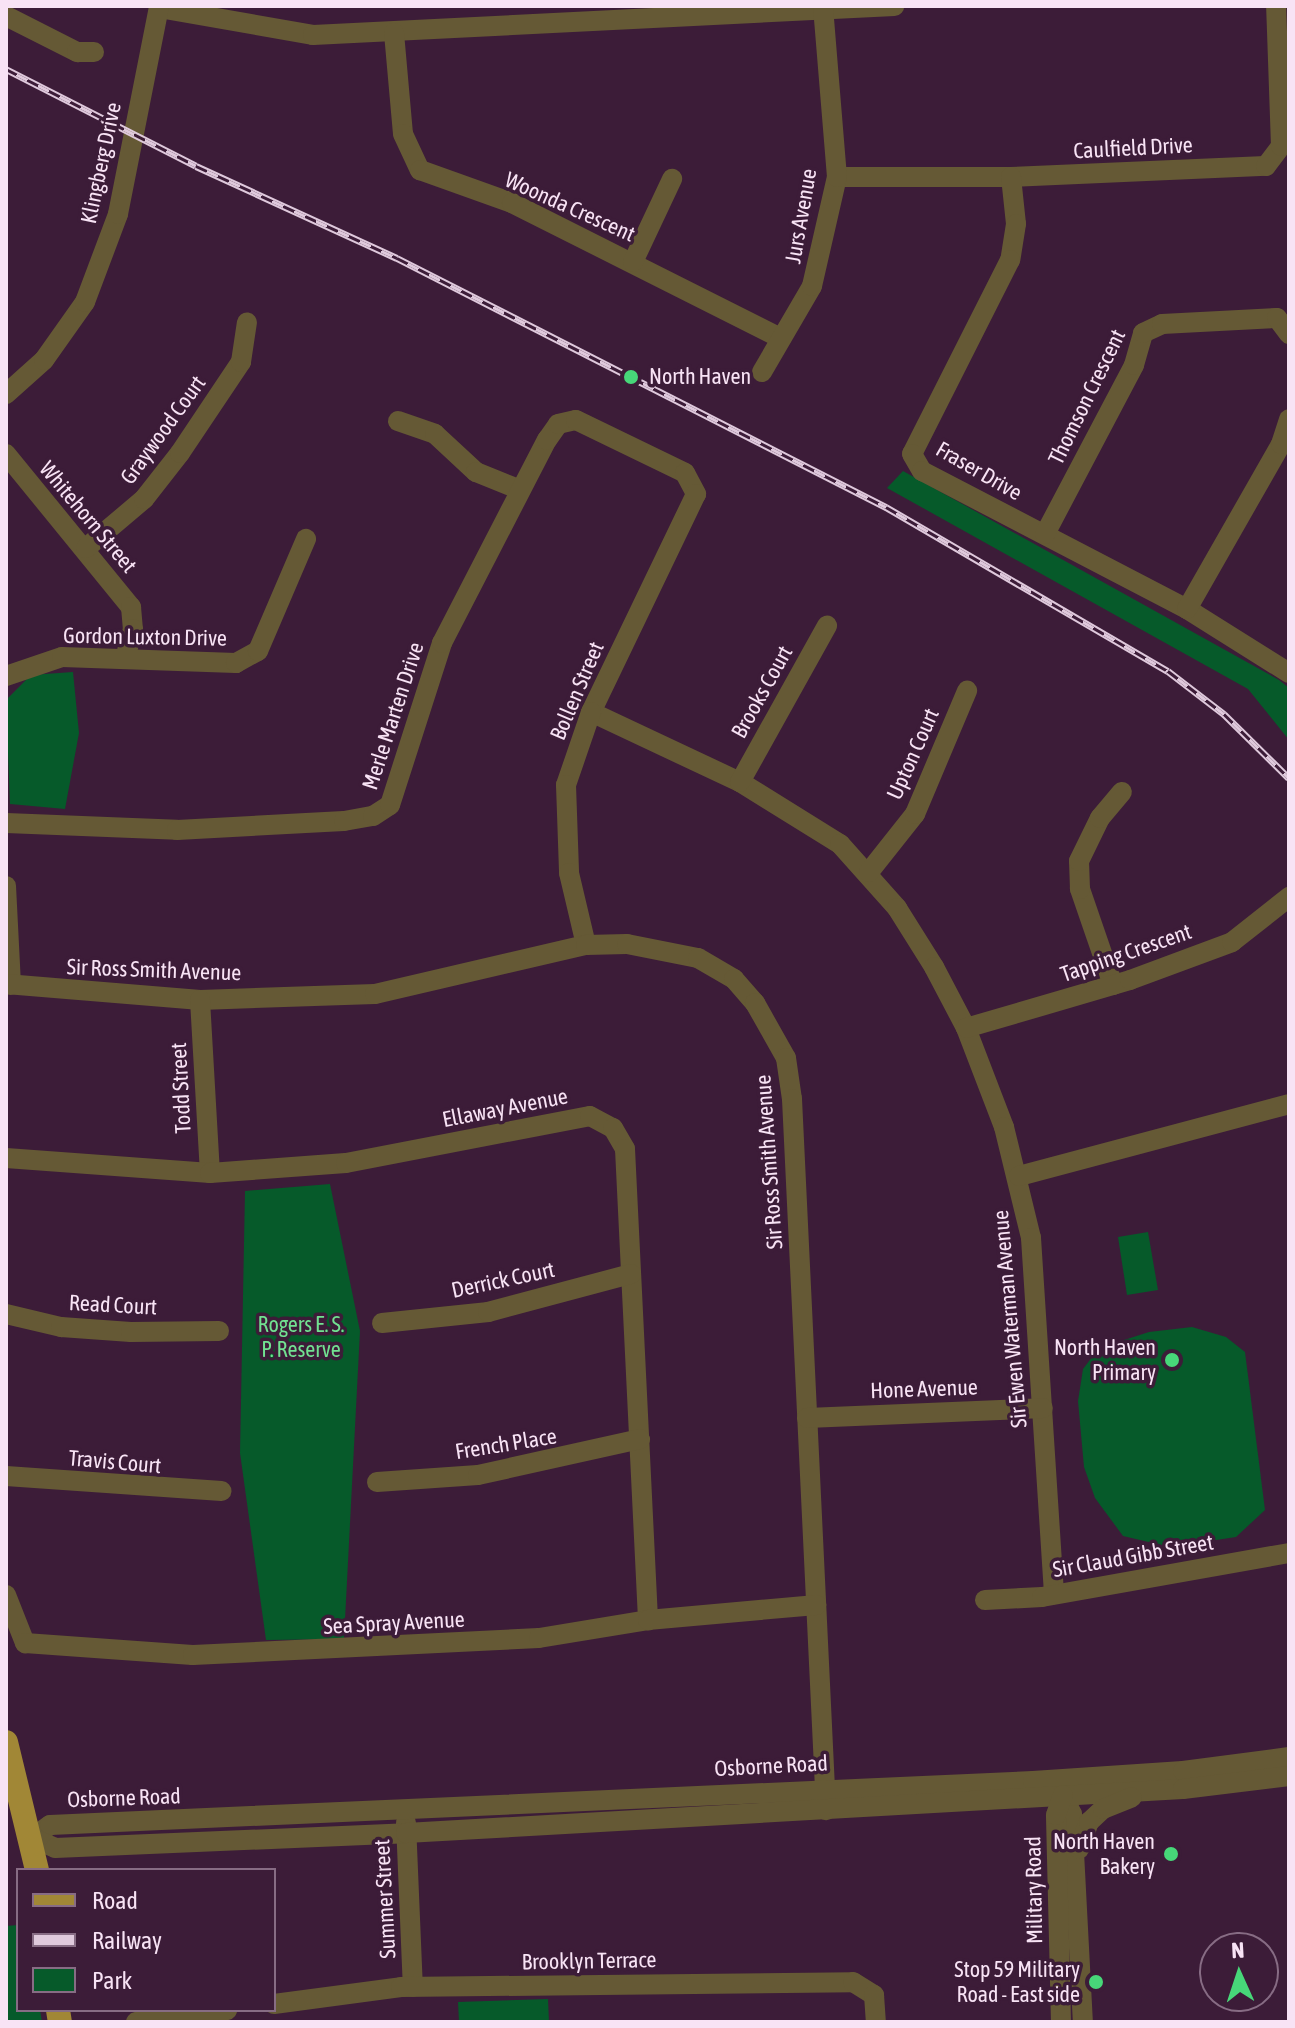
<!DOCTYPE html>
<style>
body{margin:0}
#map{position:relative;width:1295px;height:2028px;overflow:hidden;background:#3c1c38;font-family:"Asap Condensed",sans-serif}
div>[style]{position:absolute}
.green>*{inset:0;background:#065a2a}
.minor>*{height:20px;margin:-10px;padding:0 10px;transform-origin:10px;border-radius:10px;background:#655935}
.major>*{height:24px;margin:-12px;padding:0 12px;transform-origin:12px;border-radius:12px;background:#a18736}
.rail>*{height:7px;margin-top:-3.5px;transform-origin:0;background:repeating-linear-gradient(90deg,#3c1c38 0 12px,#dfc9dc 0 24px);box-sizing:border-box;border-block:2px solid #dfc9dc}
.dots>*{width:22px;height:22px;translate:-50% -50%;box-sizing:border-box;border:4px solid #3c1c38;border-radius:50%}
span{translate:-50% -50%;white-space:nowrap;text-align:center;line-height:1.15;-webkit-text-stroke:7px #3c1c38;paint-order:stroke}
.street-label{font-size:22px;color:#f8e3f5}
.poi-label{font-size:22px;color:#f8e3f5}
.left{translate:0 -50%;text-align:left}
.right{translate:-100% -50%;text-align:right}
.park-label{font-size:22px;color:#71e191}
.frame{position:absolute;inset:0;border:8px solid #f8e3f5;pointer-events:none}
.legend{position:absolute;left:16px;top:1868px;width:260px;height:144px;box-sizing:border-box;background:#3c1c38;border:2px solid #876c84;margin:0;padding:10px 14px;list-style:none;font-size:24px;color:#f8e3f5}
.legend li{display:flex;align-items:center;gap:16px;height:40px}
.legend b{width:40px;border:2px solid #876c84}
.north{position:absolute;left:1199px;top:1932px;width:80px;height:80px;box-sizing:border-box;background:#3c1c38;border:2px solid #876c84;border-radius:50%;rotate:357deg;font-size:22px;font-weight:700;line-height:32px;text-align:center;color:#f8e3f5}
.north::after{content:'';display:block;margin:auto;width:28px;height:36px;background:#47d779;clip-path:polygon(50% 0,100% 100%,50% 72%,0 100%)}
</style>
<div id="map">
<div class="green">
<i style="clip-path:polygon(903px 471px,1279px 680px,1289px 688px,1289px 740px,1248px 689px,887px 488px)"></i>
<i style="clip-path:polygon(73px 672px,79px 733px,65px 809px,10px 804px,6px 700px,31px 675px)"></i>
<i style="clip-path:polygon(330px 1184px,360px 1331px,344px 1639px,266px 1640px,240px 1453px,245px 1191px)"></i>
<i style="clip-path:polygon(1148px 1232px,1158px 1290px,1127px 1295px,1118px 1237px)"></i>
<i style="clip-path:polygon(1192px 1327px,1226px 1337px,1245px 1352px,1265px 1510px,1236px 1537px,1170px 1547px,1123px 1536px,1095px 1498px,1084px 1467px,1078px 1401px,1083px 1369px,1099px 1348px,1149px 1332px)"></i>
<i style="clip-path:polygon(18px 1925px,18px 2010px,40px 2010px,42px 2022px,6px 2022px,6px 1926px)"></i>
<i style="clip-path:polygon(548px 1999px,549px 2022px,459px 2022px,458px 2002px)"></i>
</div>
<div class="minor">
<i style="left:159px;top:8px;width:156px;rotate:9.9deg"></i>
<i style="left:313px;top:35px;width:582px;rotate:-2.86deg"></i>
<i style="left:6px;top:16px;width:80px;rotate:26.9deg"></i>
<i style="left:77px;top:52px;width:17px"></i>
<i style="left:394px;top:33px;width:101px;rotate:84.9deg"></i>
<i style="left:403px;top:134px;width:40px;rotate:65deg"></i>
<i style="left:420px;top:170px;width:98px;rotate:19.7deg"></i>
<i style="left:512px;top:203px;width:301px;rotate:26.7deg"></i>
<i style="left:837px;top:177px;width:174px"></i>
<i style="left:1011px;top:177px;width:255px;rotate:-2.5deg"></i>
<i style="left:1266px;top:166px;width:25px;rotate:-53deg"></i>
<i style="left:1281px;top:146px;width:140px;rotate:-92deg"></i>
<i style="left:1011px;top:177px;width:47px;rotate:83.9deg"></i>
<i style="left:1016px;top:224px;width:36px;rotate:99deg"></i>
<i style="left:1010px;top:260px;width:217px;rotate:116.8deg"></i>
<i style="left:912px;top:454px;width:20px;rotate:60deg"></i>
<i style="left:922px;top:471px;width:299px;rotate:27.5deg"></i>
<i style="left:1187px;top:609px;width:120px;rotate:32.1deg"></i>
<i style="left:633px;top:262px;width:92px;rotate:-64.8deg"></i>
<i style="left:762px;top:372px;width:99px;rotate:-59.8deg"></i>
<i style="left:812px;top:286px;width:112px;rotate:-77.1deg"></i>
<i style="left:837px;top:177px;width:171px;rotate:-94.7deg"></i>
<i style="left:6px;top:394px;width:51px;rotate:-41.8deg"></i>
<i style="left:44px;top:360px;width:71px;rotate:-54.7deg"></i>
<i style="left:85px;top:302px;width:94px;rotate:-69.4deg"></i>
<i style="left:118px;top:214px;width:212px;rotate:-78.8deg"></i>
<i style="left:398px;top:421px;width:39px;rotate:19deg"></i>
<i style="left:435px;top:434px;width:56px;rotate:42.8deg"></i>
<i style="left:476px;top:472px;width:45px;rotate:22deg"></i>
<i style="left:6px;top:454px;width:198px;rotate:50.8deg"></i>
<i style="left:131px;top:607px;width:22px;rotate:85deg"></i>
<i style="left:133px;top:629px;width:31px;rotate:105deg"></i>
<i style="left:1045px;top:534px;width:191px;rotate:-62.2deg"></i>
<i style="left:1134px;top:365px;width:33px;rotate:-74deg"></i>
<i style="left:1143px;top:333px;width:21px;rotate:-25deg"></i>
<i style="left:1162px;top:324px;width:115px;rotate:-3deg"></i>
<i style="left:1277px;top:318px;width:20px;rotate:53deg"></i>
<i style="left:86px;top:548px;width:76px;rotate:-40.2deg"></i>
<i style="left:144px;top:499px;width:58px;rotate:-52deg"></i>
<i style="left:180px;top:453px;width:110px;rotate:-56.2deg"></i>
<i style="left:241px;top:362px;width:40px;rotate:-81.5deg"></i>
<i style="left:1187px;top:609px;width:190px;rotate:-60.3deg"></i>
<i style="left:1281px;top:444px;width:26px;rotate:-72deg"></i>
<i style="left:6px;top:676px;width:59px;rotate:-18.7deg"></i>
<i style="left:62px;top:657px;width:174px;rotate:2deg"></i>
<i style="left:236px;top:663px;width:25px;rotate:-29deg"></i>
<i style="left:258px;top:651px;width:122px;rotate:-66.8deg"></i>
<i style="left:591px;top:712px;width:165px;rotate:25.2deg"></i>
<i style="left:740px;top:782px;width:118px;rotate:31.8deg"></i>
<i style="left:840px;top:844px;width:86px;rotate:48.3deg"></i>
<i style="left:897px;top:908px;width:70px;rotate:57.9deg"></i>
<i style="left:934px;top:967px;width:69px;rotate:62.3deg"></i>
<i style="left:966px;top:1028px;width:106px;rotate:69deg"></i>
<i style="left:1004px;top:1127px;width:114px;rotate:76.3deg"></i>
<i style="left:1031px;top:1238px;width:357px;rotate:86.3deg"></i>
<i style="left:740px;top:782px;width:179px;rotate:-60.9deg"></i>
<i style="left:6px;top:823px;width:171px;rotate:2.3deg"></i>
<i style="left:177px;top:830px;width:167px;rotate:-3.1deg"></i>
<i style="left:344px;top:821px;width:29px;rotate:-10deg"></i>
<i style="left:373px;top:816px;width:20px;rotate:-33deg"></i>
<i style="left:390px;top:805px;width:170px;rotate:-72.2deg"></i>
<i style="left:442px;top:643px;width:229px;rotate:-62.7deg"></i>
<i style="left:547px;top:440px;width:19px;rotate:-55deg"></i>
<i style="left:558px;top:424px;width:18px;rotate:-13deg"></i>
<i style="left:576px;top:420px;width:121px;rotate:25.9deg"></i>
<i style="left:685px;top:473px;width:24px;rotate:62deg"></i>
<i style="left:696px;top:494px;width:242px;rotate:115.7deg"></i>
<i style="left:591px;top:712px;width:77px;rotate:108.9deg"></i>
<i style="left:566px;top:785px;width:88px;rotate:88deg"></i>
<i style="left:569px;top:873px;width:74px;rotate:76.7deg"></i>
<i style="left:869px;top:872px;width:74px;rotate:-51.6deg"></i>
<i style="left:915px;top:814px;width:134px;rotate:-67.1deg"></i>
<i style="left:6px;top:886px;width:99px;rotate:87.1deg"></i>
<i style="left:6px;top:984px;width:195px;rotate:4.7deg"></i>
<i style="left:200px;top:1000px;width:175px;rotate:-2deg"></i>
<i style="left:375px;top:994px;width:217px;rotate:-13.1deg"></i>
<i style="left:586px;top:945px;width:41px;rotate:-1.4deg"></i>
<i style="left:627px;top:944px;width:72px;rotate:11.2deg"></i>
<i style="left:698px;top:958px;width:42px;rotate:30.3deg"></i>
<i style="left:734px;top:979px;width:32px;rotate:49deg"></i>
<i style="left:755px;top:1003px;width:63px;rotate:60.6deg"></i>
<i style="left:786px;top:1058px;width:41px;rotate:81.7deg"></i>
<i style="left:792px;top:1099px;width:712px;rotate:87.26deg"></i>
<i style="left:1113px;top:985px;width:102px;rotate:-109deg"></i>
<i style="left:1080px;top:889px;width:28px;rotate:-92deg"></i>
<i style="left:1079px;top:861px;width:48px;rotate:-64deg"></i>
<i style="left:1100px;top:818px;width:34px;rotate:-50deg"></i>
<i style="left:200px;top:1000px;width:173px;rotate:86.7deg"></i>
<i style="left:966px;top:1028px;width:171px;rotate:-16.3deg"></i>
<i style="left:1130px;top:980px;width:109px;rotate:-20.4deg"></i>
<i style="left:1232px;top:942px;width:73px;rotate:-38.3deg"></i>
<i style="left:6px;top:1158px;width:205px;rotate:4.2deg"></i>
<i style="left:210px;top:1173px;width:136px;rotate:-4.2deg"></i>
<i style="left:346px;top:1163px;width:248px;rotate:-10.9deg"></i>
<i style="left:590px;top:1116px;width:26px;rotate:28deg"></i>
<i style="left:613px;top:1128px;width:24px;rotate:60deg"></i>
<i style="left:625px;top:1149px;width:472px;rotate:87.2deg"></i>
<i style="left:1019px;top:1176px;width:279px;rotate:-14.9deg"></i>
<i style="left:6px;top:1314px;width:57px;rotate:13.3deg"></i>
<i style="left:61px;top:1327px;width:70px;rotate:4.1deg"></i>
<i style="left:131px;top:1332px;width:88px;rotate:-0.7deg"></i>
<i style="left:382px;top:1323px;width:107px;rotate:-5.9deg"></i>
<i style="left:488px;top:1312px;width:148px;rotate:-14.9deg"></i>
<i style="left:807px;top:1418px;width:236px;rotate:-2.4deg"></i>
<i style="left:6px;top:1476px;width:216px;rotate:4deg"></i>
<i style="left:377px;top:1482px;width:101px;rotate:-4deg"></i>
<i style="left:478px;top:1475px;width:166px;rotate:-12.5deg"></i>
<i style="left:6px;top:1595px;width:52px;rotate:68.4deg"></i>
<i style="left:25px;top:1643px;width:168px;rotate:4.1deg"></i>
<i style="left:193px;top:1655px;width:346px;rotate:-2.8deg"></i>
<i style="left:539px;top:1638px;width:110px;rotate:-9.4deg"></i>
<i style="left:648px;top:1620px;width:169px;rotate:-5.1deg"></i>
<i style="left:985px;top:1600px;width:57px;rotate:-3deg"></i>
<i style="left:1042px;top:1597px;width:251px;rotate:-10.1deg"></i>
<i style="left:1063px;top:1795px;width:21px;rotate:65deg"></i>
<i style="left:1072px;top:1814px;width:208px;rotate:87deg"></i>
<i style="left:406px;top:1823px;width:164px;rotate:87.6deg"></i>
<i style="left:32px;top:1838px;width:22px;rotate:-36deg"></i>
<i style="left:50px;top:1825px;width:984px;rotate:-2.56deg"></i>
<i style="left:1033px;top:1781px;width:150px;rotate:-3.8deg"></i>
<i style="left:1183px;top:1771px;width:107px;rotate:-7.5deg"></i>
<i style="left:32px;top:1838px;width:25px;rotate:23deg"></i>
<i style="left:55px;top:1848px;width:351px;rotate:-2.4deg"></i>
<i style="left:406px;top:1833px;width:778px;rotate:-3.24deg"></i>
<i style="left:1183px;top:1789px;width:107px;rotate:-7deg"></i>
<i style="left:1079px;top:1849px;width:29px;rotate:-70deg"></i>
<i style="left:1089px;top:1822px;width:19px;rotate:-43deg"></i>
<i style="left:1103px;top:1809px;width:31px;rotate:-22deg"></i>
<i style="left:274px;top:2004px;width:128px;rotate:-7.6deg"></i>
<i style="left:401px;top:1987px;width:452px;rotate:-0.6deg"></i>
<i style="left:853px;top:1982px;width:25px;rotate:32deg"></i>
<i style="left:874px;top:1995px;width:27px;rotate:86deg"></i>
<i style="left:136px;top:2022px;width:92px;rotate:-7.5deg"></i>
<i style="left:1061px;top:2022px;width:207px;rotate:-91.4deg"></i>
<i style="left:1056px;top:1815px;width:21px;rotate:-71deg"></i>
</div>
<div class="major">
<i style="left:6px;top:1742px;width:132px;rotate:76.4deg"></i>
<i style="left:58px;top:2010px;width:12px;rotate:81deg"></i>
</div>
<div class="rail">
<i style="left:6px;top:69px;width:213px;rotate:27deg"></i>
<i style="left:196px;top:166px;width:221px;rotate:24.6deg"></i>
<i style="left:397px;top:258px;width:549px;rotate:26.99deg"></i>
<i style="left:886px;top:507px;width:326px;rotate:30.2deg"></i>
<i style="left:1168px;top:671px;width:71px;rotate:37.5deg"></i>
<i style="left:1224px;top:714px;width:91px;rotate:44.6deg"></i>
</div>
<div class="dots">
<i style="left:631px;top:377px;background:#47d779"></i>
<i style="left:1172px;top:1360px;background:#47d779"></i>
<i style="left:1171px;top:1854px;background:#47d779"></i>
<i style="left:1096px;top:1982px;background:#47d779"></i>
</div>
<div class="street-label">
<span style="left:1133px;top:148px;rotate:-3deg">Caulfield Drive</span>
<span style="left:101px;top:163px;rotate:-78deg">Klingberg Drive</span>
<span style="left:570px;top:207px;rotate:24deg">Woonda Crescent</span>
<span style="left:801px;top:216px;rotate:-80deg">Jurs Avenue</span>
<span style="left:1087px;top:397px;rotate:-64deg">Thomson Crescent</span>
<span style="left:163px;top:430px;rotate:-54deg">Graywood Court</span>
<span style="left:979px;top:471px;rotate:30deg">Fraser Drive</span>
<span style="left:88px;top:517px;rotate:50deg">Whitehorn Street</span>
<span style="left:145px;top:637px;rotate:1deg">Gordon Luxton Drive</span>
<span style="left:577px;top:691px;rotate:-67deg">Bollen Street</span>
<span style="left:762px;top:692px;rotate:-61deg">Brooks Court</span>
<span style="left:393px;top:716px;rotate:-72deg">Merle Marten Drive</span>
<span style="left:913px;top:754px;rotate:-66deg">Upton Court</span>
<span style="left:1126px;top:953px;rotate:-19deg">Tapping Crescent</span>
<span style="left:154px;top:970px;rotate:2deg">Sir Ross Smith Avenue</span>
<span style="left:181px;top:1088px;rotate:-93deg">Todd Street</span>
<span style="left:505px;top:1108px;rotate:-11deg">Ellaway Avenue</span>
<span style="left:769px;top:1162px;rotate:-94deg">Sir Ross Smith Avenue</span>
<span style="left:503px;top:1280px;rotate:-12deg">Derrick Court</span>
<span style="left:113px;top:1305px;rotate:3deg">Read Court</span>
<span style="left:1010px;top:1319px;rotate:-95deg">Sir Ewen Waterman Avenue</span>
<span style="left:924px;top:1389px;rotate:-2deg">Hone Avenue</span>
<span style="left:506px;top:1444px;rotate:-9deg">French Place</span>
<span style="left:115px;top:1462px;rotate:5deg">Travis Court</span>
<span style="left:1133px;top:1556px;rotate:-10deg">Sir Claud Gibb Street</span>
<span style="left:394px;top:1623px;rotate:-3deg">Sea Spray Avenue</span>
<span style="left:771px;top:1766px;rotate:-3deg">Osborne Road</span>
<span style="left:124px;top:1798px;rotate:-2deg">Osborne Road</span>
<span style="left:1034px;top:1890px;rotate:-91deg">Military Road</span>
<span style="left:385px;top:1899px;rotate:-93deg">Summer Street</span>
<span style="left:589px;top:1961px;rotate:-1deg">Brooklyn Terrace</span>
</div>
<div class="poi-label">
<span class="left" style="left:649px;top:377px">North Haven</span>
<span class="right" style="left:1156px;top:1360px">North Haven<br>Primary</span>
<span class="right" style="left:1155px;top:1854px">North Haven<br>Bakery</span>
<span class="right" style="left:1080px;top:1982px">Stop 59 Military<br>Road - East side</span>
</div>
<div class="park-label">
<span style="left:301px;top:1337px">Rogers E. S.<br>P. Reserve</span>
</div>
<div class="frame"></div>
<ul class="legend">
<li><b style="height:10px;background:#a18736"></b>Road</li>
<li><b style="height:10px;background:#dfc9dc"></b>Railway</li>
<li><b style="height:22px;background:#065a2a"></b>Park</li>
</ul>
<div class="north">N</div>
</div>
